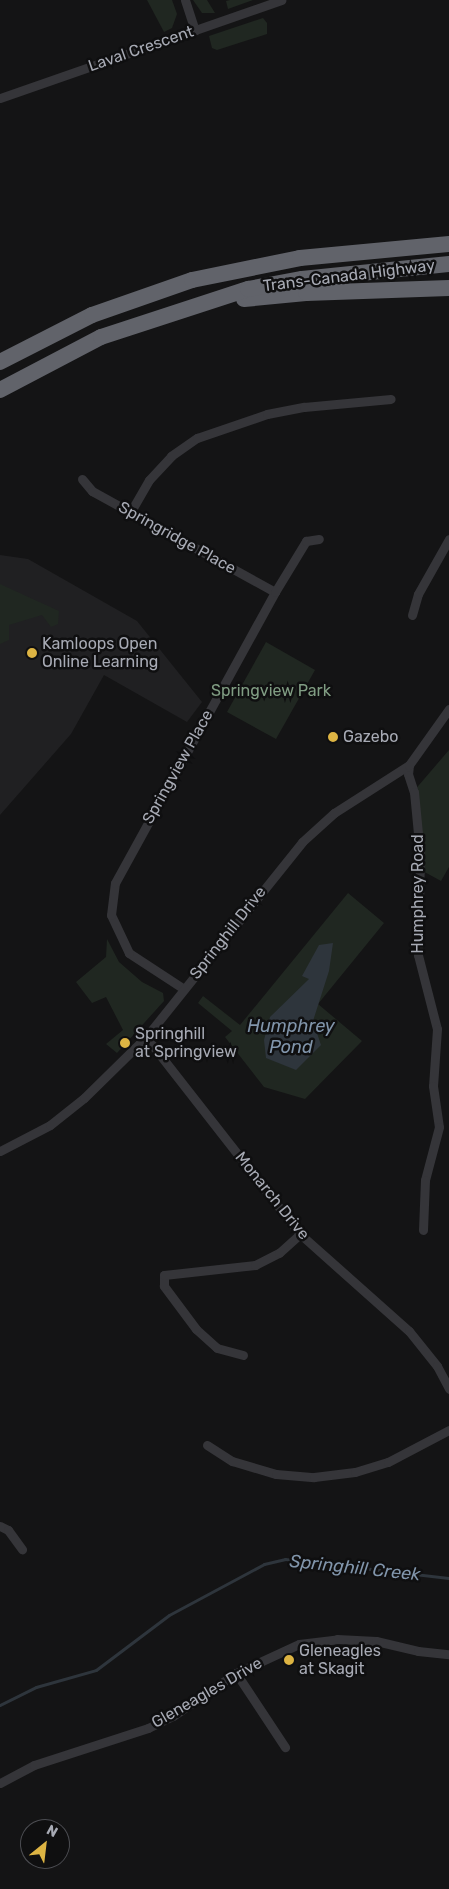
<!DOCTYPE html>
<style>
body{margin:0}
#map{position:relative;width:449px;height:1889px;overflow:hidden;background:#141415;font-family:Rubik,sans-serif}
div>[style]{position:absolute}
.built>*{inset:0;background:#202022}
.green>*{inset:0;background:#202721}
.water>*{inset:0;background:#2e353c}
.stream>*{height:3px;margin:-1.5px;padding:0 1.5px;transform-origin:1.5px;border-radius:1.5px;background:#2e353c}
.street>*{height:9px;margin:-4.5px;padding:0 4.5px;transform-origin:4.5px;border-radius:4.5px;background:#353539}
.highway>*{height:16px;margin:-8px;padding:0 8px;transform-origin:8px;border-radius:8px;background:#61636a}
.dots>*{width:14px;height:14px;translate:-50% -50%;box-sizing:border-box;border:2px solid #0f0f10;border-radius:50%}
span{translate:-50% -50%;white-space:nowrap;text-align:center;line-height:1.15;-webkit-text-stroke:5px #0f0f10;paint-order:stroke}
.street-label{font-size:16px;color:#a7aab4}
.poi-label{font-size:16px;color:#a7aab4}
.left{translate:0 -50%;text-align:left}
.park-label{font-size:16px;color:#809d83}
.water-label{font-size:18px;color:#8195ab;font-style:italic}
.north{position:absolute;left:20px;top:1819px;width:50px;height:50px;box-sizing:border-box;background:#0f0f10;border:1px solid #4c4d52;border-radius:50%;rotate:29deg;font-size:14px;font-weight:700;line-height:20px;text-align:center;color:#a7aab4}
.north::after{content:'';display:block;margin:auto;width:18px;height:22px;background:#ddb443;clip-path:polygon(50% 0,100% 100%,50% 72%,0 100%)}
</style>
<div id="map">
<div class="built">
<i style="clip-path:polygon(0 555px,28px 559px,137px 621px,202px 702px,187px 722px,104px 675px,71px 734px,0 815px)"></i>
</div>
<div class="green">
<i style="clip-path:polygon(147px 0,172px 0,177px 14px,172px 28px,164px 32px)"></i>
<i style="clip-path:polygon(193px 0,207px 0,215px 13px,202px 13px)"></i>
<i style="clip-path:polygon(230px 0,253px 0,228px 9px,226px 1px)"></i>
<i style="clip-path:polygon(263px 18px,267px 23px,267px 34px,217px 50px,212px 48px,209px 36px)"></i>
<i style="clip-path:polygon(0 584px,59px 611px,58px 624px,51px 627px,42px 615px,9px 625px,9px 640px,0 644px)"></i>
<i style="clip-path:polygon(266px 642px,315px 670px,276px 739px,227px 712px)"></i>
<i style="clip-path:polygon(449px 750px,449px 867px,441px 881px,419px 869px,413px 792px)"></i>
<i style="clip-path:polygon(348px 893px,384px 923px,318px 1004px,362px 1041px,305px 1099px,264px 1087px,225px 1037px,232px 1031px,198px 1003px,203px 996px,240px 1025px)"></i>
<i style="clip-path:polygon(107px 939px,119px 962px,142px 982px,163px 993px,164px 1001px,117px 1053px,106px 1044px,123px 1030px,106px 997px,92px 1003px,76px 982px,106px 957px)"></i>
</div>
<div class="water">
<i style="clip-path:polygon(333px 943px,329px 971px,313px 1021px,321px 1045px,296px 1070px,266px 1058px,264px 1040px,270px 1017px,309px 979px,302px 976px,319px 945px)"></i>
</div>
<div class="stream">
<i style="left:0;top:1705px;width:40px;rotate:-26.6deg"></i>
<i style="left:36px;top:1687px;width:62px;rotate:-15.8deg"></i>
<i style="left:96px;top:1670px;width:91px;rotate:-37deg"></i>
<i style="left:169px;top:1615px;width:108px;rotate:-28.2deg"></i>
<i style="left:264px;top:1564px;width:22px;rotate:-13deg"></i>
<i style="left:285px;top:1559px;width:165px;rotate:6.6deg"></i>
</div>
<div class="street">
<i style="left:185px;top:0;width:32px;rotate:72deg"></i>
<i style="left:0;top:98px;width:298px;rotate:-19.2deg"></i>
<i style="left:82px;top:479px;width:16px;rotate:50deg"></i>
<i style="left:92px;top:491px;width:209px;rotate:28.9deg"></i>
<i style="left:130px;top:513px;width:38px;rotate:-60deg"></i>
<i style="left:149px;top:480px;width:33px;rotate:-47deg"></i>
<i style="left:171px;top:456px;width:32px;rotate:-35deg"></i>
<i style="left:197px;top:438px;width:74px;rotate:-18.9deg"></i>
<i style="left:267px;top:414px;width:38px;rotate:-11deg"></i>
<i style="left:304px;top:407px;width:87px;rotate:-5.3deg"></i>
<i style="left:412px;top:615px;width:22px;rotate:-74deg"></i>
<i style="left:418px;top:594px;width:63px;rotate:-60.6deg"></i>
<i style="left:409px;top:765px;width:9px;rotate:96deg"></i>
<i style="left:408px;top:774px;width:19px;rotate:72deg"></i>
<i style="left:414px;top:792px;width:62px;rotate:84.5deg"></i>
<i style="left:420px;top:854px;width:101px;rotate:91.1deg"></i>
<i style="left:418px;top:955px;width:76px;rotate:75.6deg"></i>
<i style="left:437px;top:1029px;width:57px;rotate:94deg"></i>
<i style="left:433px;top:1086px;width:41px;rotate:81.7deg"></i>
<i style="left:439px;top:1127px;width:55px;rotate:104.8deg"></i>
<i style="left:425px;top:1180px;width:50px;rotate:92.3deg"></i>
<i style="left:184px;top:989px;width:66px;rotate:-146.8deg"></i>
<i style="left:129px;top:953px;width:42px;rotate:-115.3deg"></i>
<i style="left:111px;top:915px;width:32px;rotate:-83deg"></i>
<i style="left:115px;top:883px;width:332px;rotate:-61.2deg"></i>
<i style="left:275px;top:592px;width:60px;rotate:-58.7deg"></i>
<i style="left:306px;top:541px;width:13px;rotate:-9deg"></i>
<i style="left:146px;top:1037px;width:250px;rotate:52deg"></i>
<i style="left:300px;top:1234px;width:146px;rotate:41.7deg"></i>
<i style="left:409px;top:1331px;width:45px;rotate:51.3deg"></i>
<i style="left:437px;top:1366px;width:26px;rotate:62deg"></i>
<i style="left:0;top:1151px;width:56px;rotate:-27.5deg"></i>
<i style="left:50px;top:1125px;width:43px;rotate:-38.5deg"></i>
<i style="left:84px;top:1098px;width:87px;rotate:-44.5deg"></i>
<i style="left:146px;top:1037px;width:250px;rotate:-51.3deg"></i>
<i style="left:302px;top:842px;width:43px;rotate:-42.2deg"></i>
<i style="left:334px;top:813px;width:89px;rotate:-32.6deg"></i>
<i style="left:409px;top:765px;width:69px;rotate:-54.5deg"></i>
<i style="left:243px;top:1355px;width:27px;rotate:-165deg"></i>
<i style="left:217px;top:1348px;width:28px;rotate:-138deg"></i>
<i style="left:196px;top:1329px;width:54px;rotate:-126.7deg"></i>
<i style="left:164px;top:1286px;width:11px;rotate:-90deg"></i>
<i style="left:164px;top:1275px;width:92px;rotate:-6.3deg"></i>
<i style="left:255px;top:1265px;width:27px;rotate:-27deg"></i>
<i style="left:279px;top:1253px;width:28px;rotate:-42deg"></i>
<i style="left:207px;top:1445px;width:30px;rotate:33deg"></i>
<i style="left:232px;top:1461px;width:46px;rotate:16.5deg"></i>
<i style="left:276px;top:1474px;width:38px;rotate:5deg"></i>
<i style="left:314px;top:1477px;width:41px;rotate:-7deg"></i>
<i style="left:355px;top:1472px;width:34px;rotate:-17deg"></i>
<i style="left:388px;top:1462px;width:69px;rotate:-27.7deg"></i>
<i style="left:0;top:1526px;width:9px;rotate:27deg"></i>
<i style="left:8px;top:1530px;width:24px;rotate:54deg"></i>
<i style="left:236px;top:1673px;width:89px;rotate:56.5deg"></i>
<i style="left:0;top:1783px;width:38px;rotate:-28deg"></i>
<i style="left:34px;top:1765px;width:120px;rotate:-18deg"></i>
<i style="left:148px;top:1728px;width:28px;rotate:-26deg"></i>
<i style="left:173px;top:1716px;width:76px;rotate:-34.3deg"></i>
<i style="left:236px;top:1673px;width:69px;rotate:-24.7deg"></i>
<i style="left:299px;top:1644px;width:38px;rotate:-7deg"></i>
<i style="left:337px;top:1639px;width:39px;rotate:3deg"></i>
<i style="left:376px;top:1641px;width:43px;rotate:13.4deg"></i>
<i style="left:418px;top:1651px;width:31px;rotate:6deg"></i>
</div>
<div class="highway">
<i style="left:244px;top:299px;width:62px;rotate:-5.5deg"></i>
<i style="left:306px;top:293px;width:143px;rotate:-2deg"></i>
<i style="left:0;top:362px;width:103px;rotate:-27.1deg"></i>
<i style="left:92px;top:315px;width:106px;rotate:-19.3deg"></i>
<i style="left:192px;top:280px;width:110px;rotate:-11.5deg"></i>
<i style="left:300px;top:258px;width:150px;rotate:-5.4deg"></i>
<i style="left:0;top:390px;width:114px;rotate:-27.7deg"></i>
<i style="left:101px;top:337px;width:155px;rotate:-18.1deg"></i>
<i style="left:248px;top:289px;width:55px;rotate:-10.5deg"></i>
<i style="left:302px;top:279px;width:148px;rotate:-5.8deg"></i>
</div>
<div class="dots">
<i style="left:32px;top:653px;background:#ddb443"></i>
<i style="left:333px;top:737px;background:#ddb443"></i>
<i style="left:125px;top:1043px;background:#ddb443"></i>
<i style="left:289px;top:1660px;background:#ddb443"></i>
</div>
<div class="street-label">
<span style="left:141px;top:49px;rotate:-19deg">Laval Crescent</span>
<span style="left:349px;top:276px;rotate:-7deg">Trans-Canada Highway</span>
<span style="left:177px;top:538px;rotate:29deg">Springridge Place</span>
<span style="left:178px;top:767px;rotate:-61deg">Springview Place</span>
<span style="left:418px;top:894px;rotate:-90deg">Humphrey Road</span>
<span style="left:228px;top:933px;rotate:-52deg">Springhill Drive</span>
<span style="left:272px;top:1196px;rotate:51deg">Monarch Drive</span>
<span style="left:207px;top:1693px;rotate:-30deg">Gleneagles Drive</span>
</div>
<div class="poi-label">
<span class="left" style="left:42px;top:653px">Kamloops Open<br>Online Learning</span>
<span class="left" style="left:343px;top:737px">Gazebo</span>
<span class="left" style="left:135px;top:1043px">Springhill<br>at Springview</span>
<span class="left" style="left:299px;top:1660px">Gleneagles<br>at Skagit</span>
</div>
<div class="park-label">
<span style="left:271px;top:691px">Springview Park</span>
</div>
<div class="water-label">
<span style="left:291px;top:1037px">Humphrey<br>Pond</span>
<span style="left:355px;top:1568px;rotate:6deg">Springhill Creek</span>
</div>
<div class="north">N</div>
</div>
